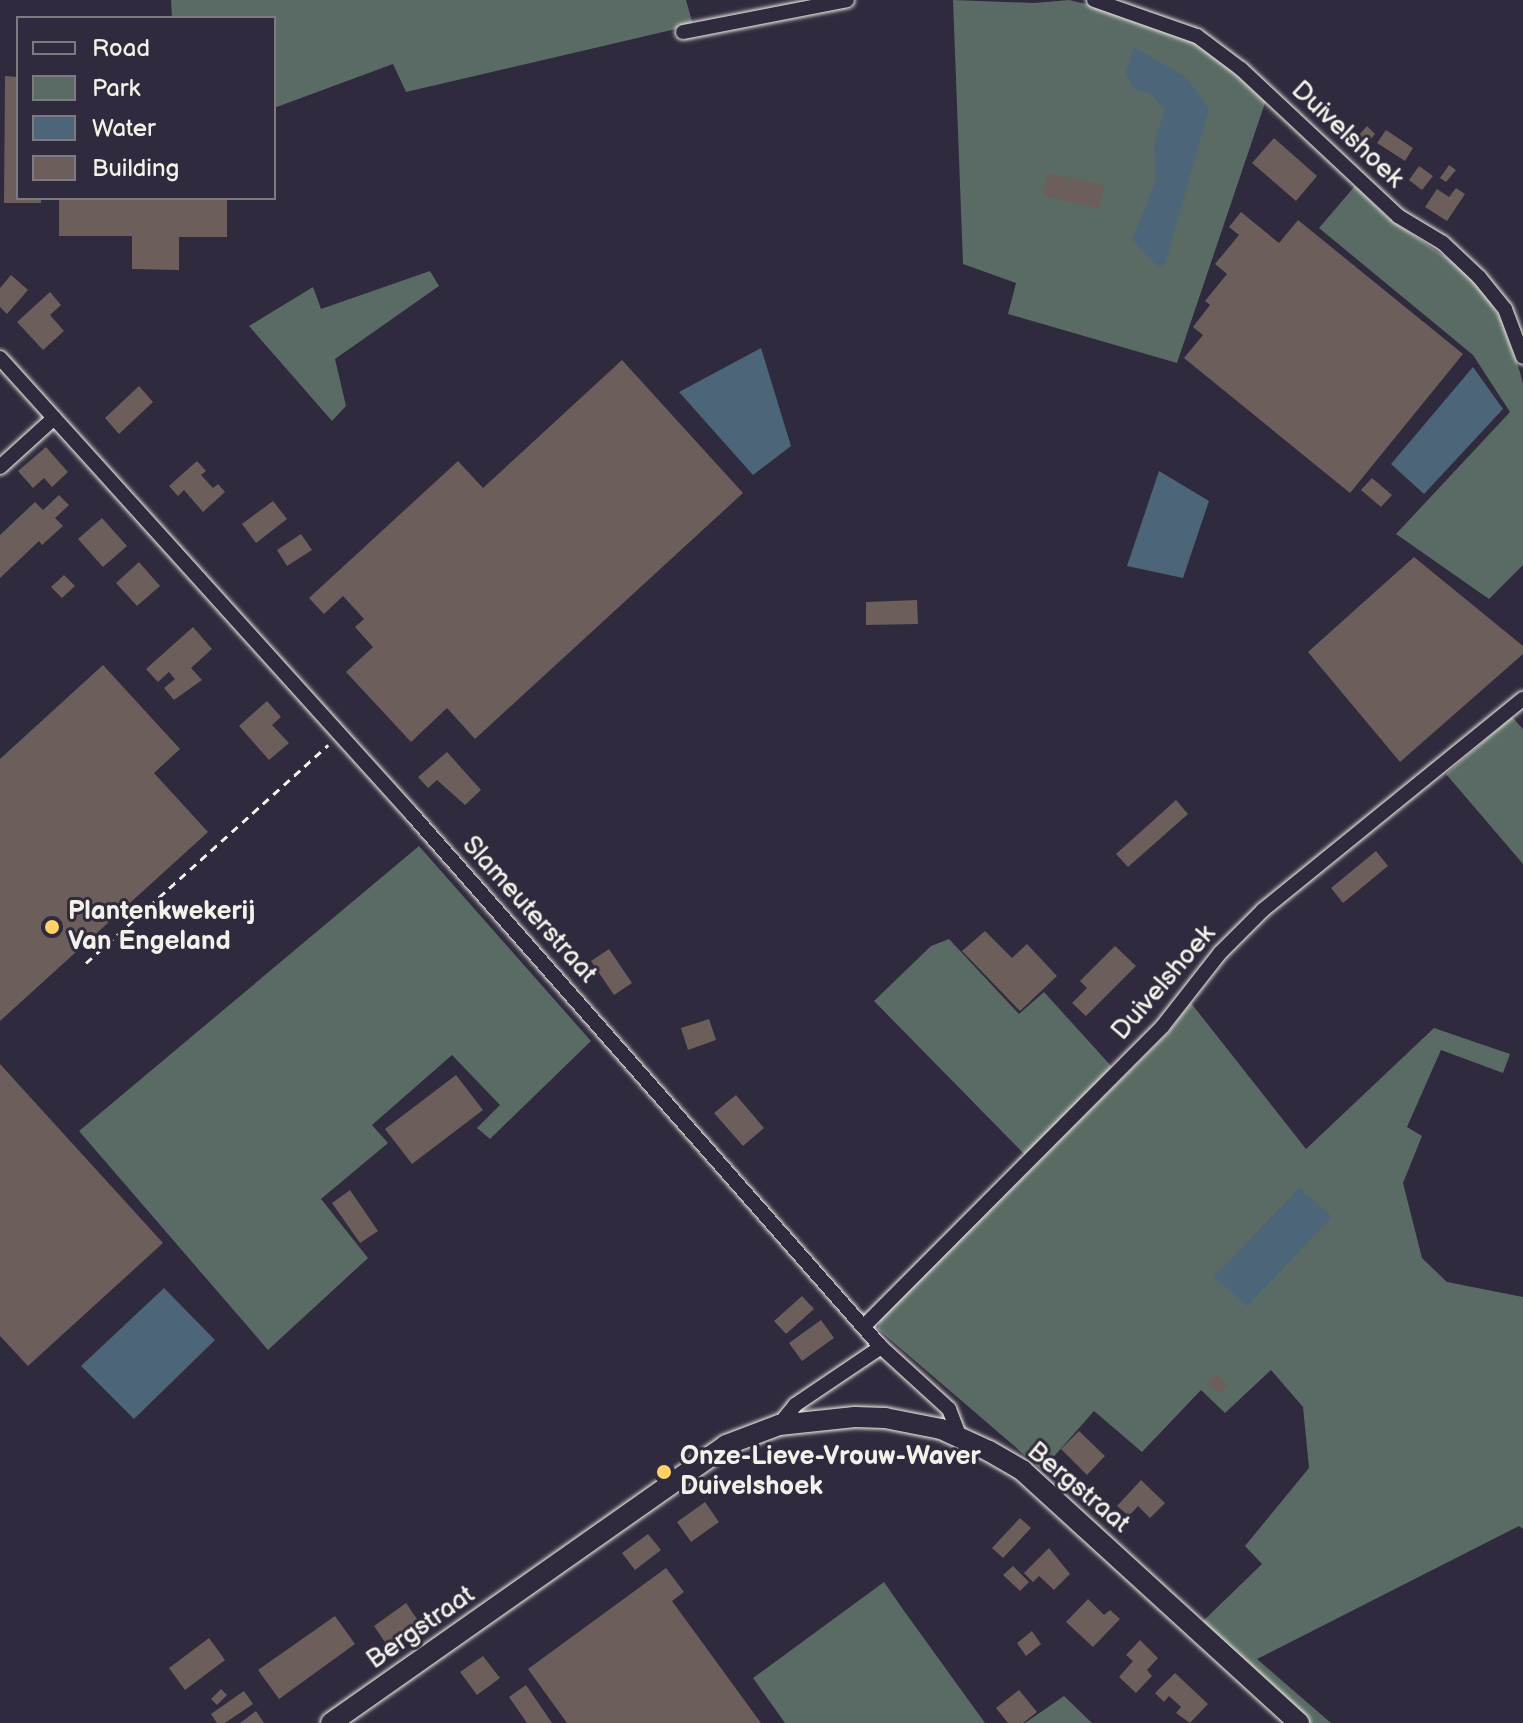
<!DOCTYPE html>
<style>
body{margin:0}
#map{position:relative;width:1523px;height:1723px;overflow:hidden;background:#2f2a3d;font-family:"Balsamiq Sans",sans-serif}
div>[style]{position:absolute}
.green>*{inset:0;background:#596b64}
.water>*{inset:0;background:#4d6578}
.building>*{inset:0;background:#6c5e5a}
.path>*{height:3px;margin-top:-1.5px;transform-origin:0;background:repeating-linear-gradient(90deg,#f4f1e8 0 8px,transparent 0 14px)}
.roads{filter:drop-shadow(0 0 2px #f4f1e8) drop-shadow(0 0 2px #f4f1e8)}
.street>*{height:14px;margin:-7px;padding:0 7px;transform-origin:7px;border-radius:7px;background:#2f2a3d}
.secondary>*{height:20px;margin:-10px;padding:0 10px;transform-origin:10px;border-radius:10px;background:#2f2a3d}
.dots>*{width:22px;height:22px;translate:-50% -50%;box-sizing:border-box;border:4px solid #2f2a3d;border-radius:50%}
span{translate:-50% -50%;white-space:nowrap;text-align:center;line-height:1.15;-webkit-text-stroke:6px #2f2a3d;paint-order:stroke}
.street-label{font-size:26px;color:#f4f1e8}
.poi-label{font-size:26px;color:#f4f1e8;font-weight:700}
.left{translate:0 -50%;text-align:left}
.legend{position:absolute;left:16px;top:16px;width:260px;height:184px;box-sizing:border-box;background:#2f2a3d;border:2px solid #7e7a81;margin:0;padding:10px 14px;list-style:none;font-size:24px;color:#f4f1e8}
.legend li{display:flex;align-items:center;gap:16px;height:40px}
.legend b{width:40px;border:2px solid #7e7a81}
</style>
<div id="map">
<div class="green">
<i style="clip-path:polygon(171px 0,686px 0,693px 25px,406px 92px,393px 64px,274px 108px,274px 18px,172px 18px)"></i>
<i style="clip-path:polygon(953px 0,1034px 3px,1069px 0,1112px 10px,1199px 43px,1266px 100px,1177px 363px,1008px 314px,1016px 283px,963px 264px)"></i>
<i style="clip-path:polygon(1355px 186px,1388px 218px,1463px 269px,1487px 296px,1501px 320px,1520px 372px,1523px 384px,1523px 565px,1489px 599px,1396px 534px,1510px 412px,1473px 355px,1319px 228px)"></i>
<i style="clip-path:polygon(430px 271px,439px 286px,335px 359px,346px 406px,332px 421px,249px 326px,313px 287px,321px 309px)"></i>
<i style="clip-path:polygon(1512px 717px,1523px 729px,1523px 864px,1446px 774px)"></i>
<i style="clip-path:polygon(419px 846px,591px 1041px,490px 1139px,477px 1128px,500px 1105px,452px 1055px,372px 1125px,388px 1143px,321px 1199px,368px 1258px,268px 1350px,79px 1131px)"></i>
<i style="clip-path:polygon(949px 939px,1019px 1014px,1044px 992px,1112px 1067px,1026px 1156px,874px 1001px,931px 946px)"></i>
<i style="clip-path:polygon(1191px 1003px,1306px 1149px,1434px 1028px,1510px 1054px,1503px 1073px,1441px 1050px,1407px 1127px,1422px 1136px,1403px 1183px,1422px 1258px,1447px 1282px,1523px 1297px,1523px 1529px,1519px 1526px,1257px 1659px,1331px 1723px,1305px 1723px,1198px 1626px,1262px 1564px,1245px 1546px,1309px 1468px,1303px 1407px,1271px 1370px,1225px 1413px,1201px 1390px,1142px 1452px,1094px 1411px,1042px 1470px,878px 1329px,880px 1319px,1168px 1033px)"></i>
<i style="clip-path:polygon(884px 1582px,902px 1608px,985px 1723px,785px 1723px,753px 1678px)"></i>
<i style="clip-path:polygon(1064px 1696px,1092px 1723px,1025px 1723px)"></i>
</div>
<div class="water">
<i style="clip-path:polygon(1134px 47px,1187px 78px,1209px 109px,1165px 264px,1158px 267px,1132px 240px,1156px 180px,1154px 145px,1165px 109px,1150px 94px,1133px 88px,1126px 72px)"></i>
<i style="clip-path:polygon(761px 348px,791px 446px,753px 475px,679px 392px)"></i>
<i style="clip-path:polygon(1473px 367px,1503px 409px,1424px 494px,1391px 464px)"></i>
<i style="clip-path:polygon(1159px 471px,1209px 501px,1183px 578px,1127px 566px)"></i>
<i style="clip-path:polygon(1299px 1188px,1332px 1217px,1247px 1306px,1214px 1277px)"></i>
<i style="clip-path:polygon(164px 1288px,215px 1340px,134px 1419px,81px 1366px)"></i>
</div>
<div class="building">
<i style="clip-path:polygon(5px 76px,18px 77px,18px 198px,41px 198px,41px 203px,4px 203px)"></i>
<i style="clip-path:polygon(1367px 126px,1375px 134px,1360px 152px,1351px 144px)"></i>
<i style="clip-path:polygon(1386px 130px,1413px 148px,1405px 161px,1377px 143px)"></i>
<i style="clip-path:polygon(1274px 138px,1317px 176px,1296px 201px,1252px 163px)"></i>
<i style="clip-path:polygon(1449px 165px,1456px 170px,1446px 182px,1440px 178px)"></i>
<i style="clip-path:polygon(1419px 166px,1433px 176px,1422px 190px,1409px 180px)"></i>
<i style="clip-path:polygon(1048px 173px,1104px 185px,1099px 208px,1043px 196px)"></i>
<i style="clip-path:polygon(1456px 188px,1465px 194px,1447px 221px,1425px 207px,1437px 189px,1449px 197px)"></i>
<i style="clip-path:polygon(59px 198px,227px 198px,227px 237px,179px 237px,179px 270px,132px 269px,132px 236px,59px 236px)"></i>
<i style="clip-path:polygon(1241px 212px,1279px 243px,1298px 220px,1463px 354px,1350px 493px,1184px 358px,1203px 335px,1193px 327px,1210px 305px,1205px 301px,1227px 274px,1215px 264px,1239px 235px,1229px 227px)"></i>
<i style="clip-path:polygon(11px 275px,28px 290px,7px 314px,0 307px,0 288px)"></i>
<i style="clip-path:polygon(50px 292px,61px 305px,50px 315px,64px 331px,43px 350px,17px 322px)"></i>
<i style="clip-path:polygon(622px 360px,743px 493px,475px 739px,447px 708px,411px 742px,346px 672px,373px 647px,355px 627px,364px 619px,343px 596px,324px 614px,309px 598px,458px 461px,483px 488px)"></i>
<i style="clip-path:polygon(139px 386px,153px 402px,119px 434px,105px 418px)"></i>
<i style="clip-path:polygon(46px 447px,68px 472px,52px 487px,44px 478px,33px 488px,18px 471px)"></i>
<i style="clip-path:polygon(197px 461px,206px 471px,201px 475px,213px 488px,218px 484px,225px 492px,203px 512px,184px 490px,178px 496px,169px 486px)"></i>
<i style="clip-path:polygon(1372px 478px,1392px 495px,1381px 507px,1361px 490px)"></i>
<i style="clip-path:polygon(59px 495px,69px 505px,55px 518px,63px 526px,42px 545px,39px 541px,0 578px,0 535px,35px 502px,43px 510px)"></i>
<i style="clip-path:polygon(273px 501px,287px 519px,256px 543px,242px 524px)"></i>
<i style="clip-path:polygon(102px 518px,127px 546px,103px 567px,78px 539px)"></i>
<i style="clip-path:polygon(301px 534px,312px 550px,287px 566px,277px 550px)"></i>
<i style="clip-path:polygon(1414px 557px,1523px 646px,1523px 654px,1400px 762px,1308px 652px)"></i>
<i style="clip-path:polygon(139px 562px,160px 586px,137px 606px,116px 583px)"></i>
<i style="clip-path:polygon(64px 575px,75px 586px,62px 598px,51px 587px)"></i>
<i style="clip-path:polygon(917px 600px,918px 624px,866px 625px,866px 602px)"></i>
<i style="clip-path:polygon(193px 627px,212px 649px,191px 668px,202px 680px,174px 700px,164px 688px,175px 679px,169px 672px,158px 682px,146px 669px)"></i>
<i style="clip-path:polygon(103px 665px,180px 749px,154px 773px,208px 832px,0 1021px,0 759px)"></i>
<i style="clip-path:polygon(267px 701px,281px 717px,272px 725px,289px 743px,269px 760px,239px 726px)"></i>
<i style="clip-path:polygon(447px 752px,481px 790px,465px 805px,437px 780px,428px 788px,418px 777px)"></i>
<i style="clip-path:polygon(1176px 800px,1188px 814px,1128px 867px,1116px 854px)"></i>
<i style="clip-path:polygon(1376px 851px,1388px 866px,1343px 903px,1331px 888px)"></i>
<i style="clip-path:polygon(985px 931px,1012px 958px,1027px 944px,1057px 976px,1020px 1011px,962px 951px)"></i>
<i style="clip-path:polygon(1115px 946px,1136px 966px,1086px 1016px,1072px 1003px,1087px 988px,1080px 981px)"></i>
<i style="clip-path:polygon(609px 949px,632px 983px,614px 995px,591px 961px)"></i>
<i style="clip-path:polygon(709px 1019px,716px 1040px,688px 1050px,681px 1028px)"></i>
<i style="clip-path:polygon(0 1064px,163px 1243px,28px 1366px,0 1336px)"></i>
<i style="clip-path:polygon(456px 1075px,483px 1110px,412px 1164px,385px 1129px)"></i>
<i style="clip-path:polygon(736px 1095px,764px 1128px,743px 1146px,714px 1113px)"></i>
<i style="clip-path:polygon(350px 1190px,378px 1231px,360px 1243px,332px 1203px)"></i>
<i style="clip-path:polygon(802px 1296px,814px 1309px,786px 1334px,774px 1321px)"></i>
<i style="clip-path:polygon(821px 1320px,834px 1338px,802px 1361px,789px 1343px)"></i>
<i style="clip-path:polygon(1217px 1374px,1228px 1386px,1219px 1394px,1208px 1382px)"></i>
<i style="clip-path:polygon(1079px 1431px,1105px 1456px,1087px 1475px,1061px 1449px)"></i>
<i style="clip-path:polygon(1141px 1480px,1165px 1503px,1150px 1518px,1138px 1506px,1129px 1516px,1117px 1506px)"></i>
<i style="clip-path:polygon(705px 1502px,719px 1522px,691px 1542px,677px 1522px)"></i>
<i style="clip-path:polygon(1020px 1518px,1031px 1528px,1003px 1558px,992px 1548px)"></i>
<i style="clip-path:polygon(648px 1534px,661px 1550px,635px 1570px,622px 1553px)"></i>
<i style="clip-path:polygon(1049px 1548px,1070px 1574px,1054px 1590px,1039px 1576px,1033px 1582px,1024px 1573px)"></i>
<i style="clip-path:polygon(1013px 1566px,1029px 1582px,1020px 1591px,1003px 1575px)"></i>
<i style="clip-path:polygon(666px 1568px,684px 1592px,672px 1601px,761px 1723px,567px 1723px,528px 1669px)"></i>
<i style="clip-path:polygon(1088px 1599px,1104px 1615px,1110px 1610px,1120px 1619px,1093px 1647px,1066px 1622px)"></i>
<i style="clip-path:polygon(406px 1603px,421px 1625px,389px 1648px,374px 1626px)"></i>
<i style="clip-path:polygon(335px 1616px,355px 1644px,279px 1699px,258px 1670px)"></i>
<i style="clip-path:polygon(1032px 1631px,1041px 1644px,1026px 1656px,1017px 1643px)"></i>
<i style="clip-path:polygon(209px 1638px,225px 1660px,185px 1690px,169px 1668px)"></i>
<i style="clip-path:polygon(1140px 1640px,1158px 1658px,1147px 1670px,1152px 1676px,1136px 1693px,1119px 1677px,1133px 1661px,1126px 1655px)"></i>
<i style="clip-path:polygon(483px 1656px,500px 1678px,477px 1695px,460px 1672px)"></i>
<i style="clip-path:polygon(1175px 1673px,1208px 1704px,1190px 1723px,1176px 1713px,1181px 1707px,1169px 1696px,1164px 1702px,1155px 1693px)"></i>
<i style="clip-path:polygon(526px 1685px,552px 1723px,527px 1723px,509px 1697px)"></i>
<i style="clip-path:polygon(221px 1689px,227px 1695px,217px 1705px,211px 1699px)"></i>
<i style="clip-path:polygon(1019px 1690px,1037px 1712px,1023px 1723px,1008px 1723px,996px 1708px)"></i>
<i style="clip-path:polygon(244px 1691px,253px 1704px,225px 1723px,217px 1723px,211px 1714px)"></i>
<i style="clip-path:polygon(256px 1711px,264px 1723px,240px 1723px)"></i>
</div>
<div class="path">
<i style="left:86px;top:963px;width:326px;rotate:-42deg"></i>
</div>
<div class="roads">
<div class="street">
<i style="left:1094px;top:0;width:109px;rotate:19.3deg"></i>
<i style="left:1197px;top:36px;width:55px;rotate:36.9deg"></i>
<i style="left:1241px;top:69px;width:215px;rotate:43.1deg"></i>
<i style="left:1398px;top:216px;width:52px;rotate:31deg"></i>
<i style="left:1443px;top:243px;width:50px;rotate:43.4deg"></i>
<i style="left:1479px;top:277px;width:41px;rotate:50.9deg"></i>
<i style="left:1505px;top:309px;width:51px;rotate:69.4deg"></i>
<i style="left:683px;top:32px;width:167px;rotate:-11deg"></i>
<i style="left:0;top:358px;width:612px;rotate:47.92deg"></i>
<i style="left:410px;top:812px;width:713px;rotate:48.64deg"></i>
<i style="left:881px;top:1347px;width:92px;rotate:42.4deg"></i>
<i style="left:949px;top:1409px;width:30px;rotate:69deg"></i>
<i style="left:0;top:467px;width:73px;rotate:-42.2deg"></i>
<i style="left:865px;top:1325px;width:421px;rotate:-45.1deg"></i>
<i style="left:1162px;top:1027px;width:94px;rotate:-51.9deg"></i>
<i style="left:1220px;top:953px;width:61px;rotate:-45deg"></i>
<i style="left:1263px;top:910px;width:335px;rotate:-39.1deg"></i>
<i style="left:779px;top:1425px;width:26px;rotate:-51deg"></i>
<i style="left:795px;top:1405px;width:104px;rotate:-34deg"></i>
</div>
<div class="secondary">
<i style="left:331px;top:1723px;width:483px;rotate:-35.1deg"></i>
<i style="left:726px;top:1445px;width:57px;rotate:-20.7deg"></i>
<i style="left:779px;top:1425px;width:76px;rotate:-6deg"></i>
<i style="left:855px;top:1417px;width:30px;rotate:2deg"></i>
<i style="left:885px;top:1418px;width:57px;rotate:11.1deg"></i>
<i style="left:941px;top:1429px;width:53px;rotate:24.6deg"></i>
<i style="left:989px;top:1451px;width:39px;rotate:30deg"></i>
<i style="left:1023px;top:1471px;width:374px;rotate:42.4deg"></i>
</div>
</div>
<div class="dots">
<i style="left:52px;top:927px;background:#ffd166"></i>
<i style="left:664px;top:1472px;background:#ffd166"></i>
</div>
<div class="street-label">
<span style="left:1347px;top:135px;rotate:43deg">Duivelshoek</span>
<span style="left:529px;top:910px;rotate:48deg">Slameuterstraat</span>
<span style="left:1164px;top:983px;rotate:-49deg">Duivelshoek</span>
<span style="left:1078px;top:1488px;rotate:40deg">Bergstraat</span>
<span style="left:421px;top:1628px;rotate:-35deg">Bergstraat</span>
</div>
<div class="poi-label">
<span class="left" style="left:68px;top:927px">Plantenkwekerij<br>Van Engeland</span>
<span class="left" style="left:680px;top:1472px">Onze-Lieve-Vrouw-Waver<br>Duivelshoek</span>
</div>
<ul class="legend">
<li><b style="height:10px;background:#2f2a3d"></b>Road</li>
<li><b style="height:22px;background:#596b64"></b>Park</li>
<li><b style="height:22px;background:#4d6578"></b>Water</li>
<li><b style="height:22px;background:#6c5e5a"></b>Building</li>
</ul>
</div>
